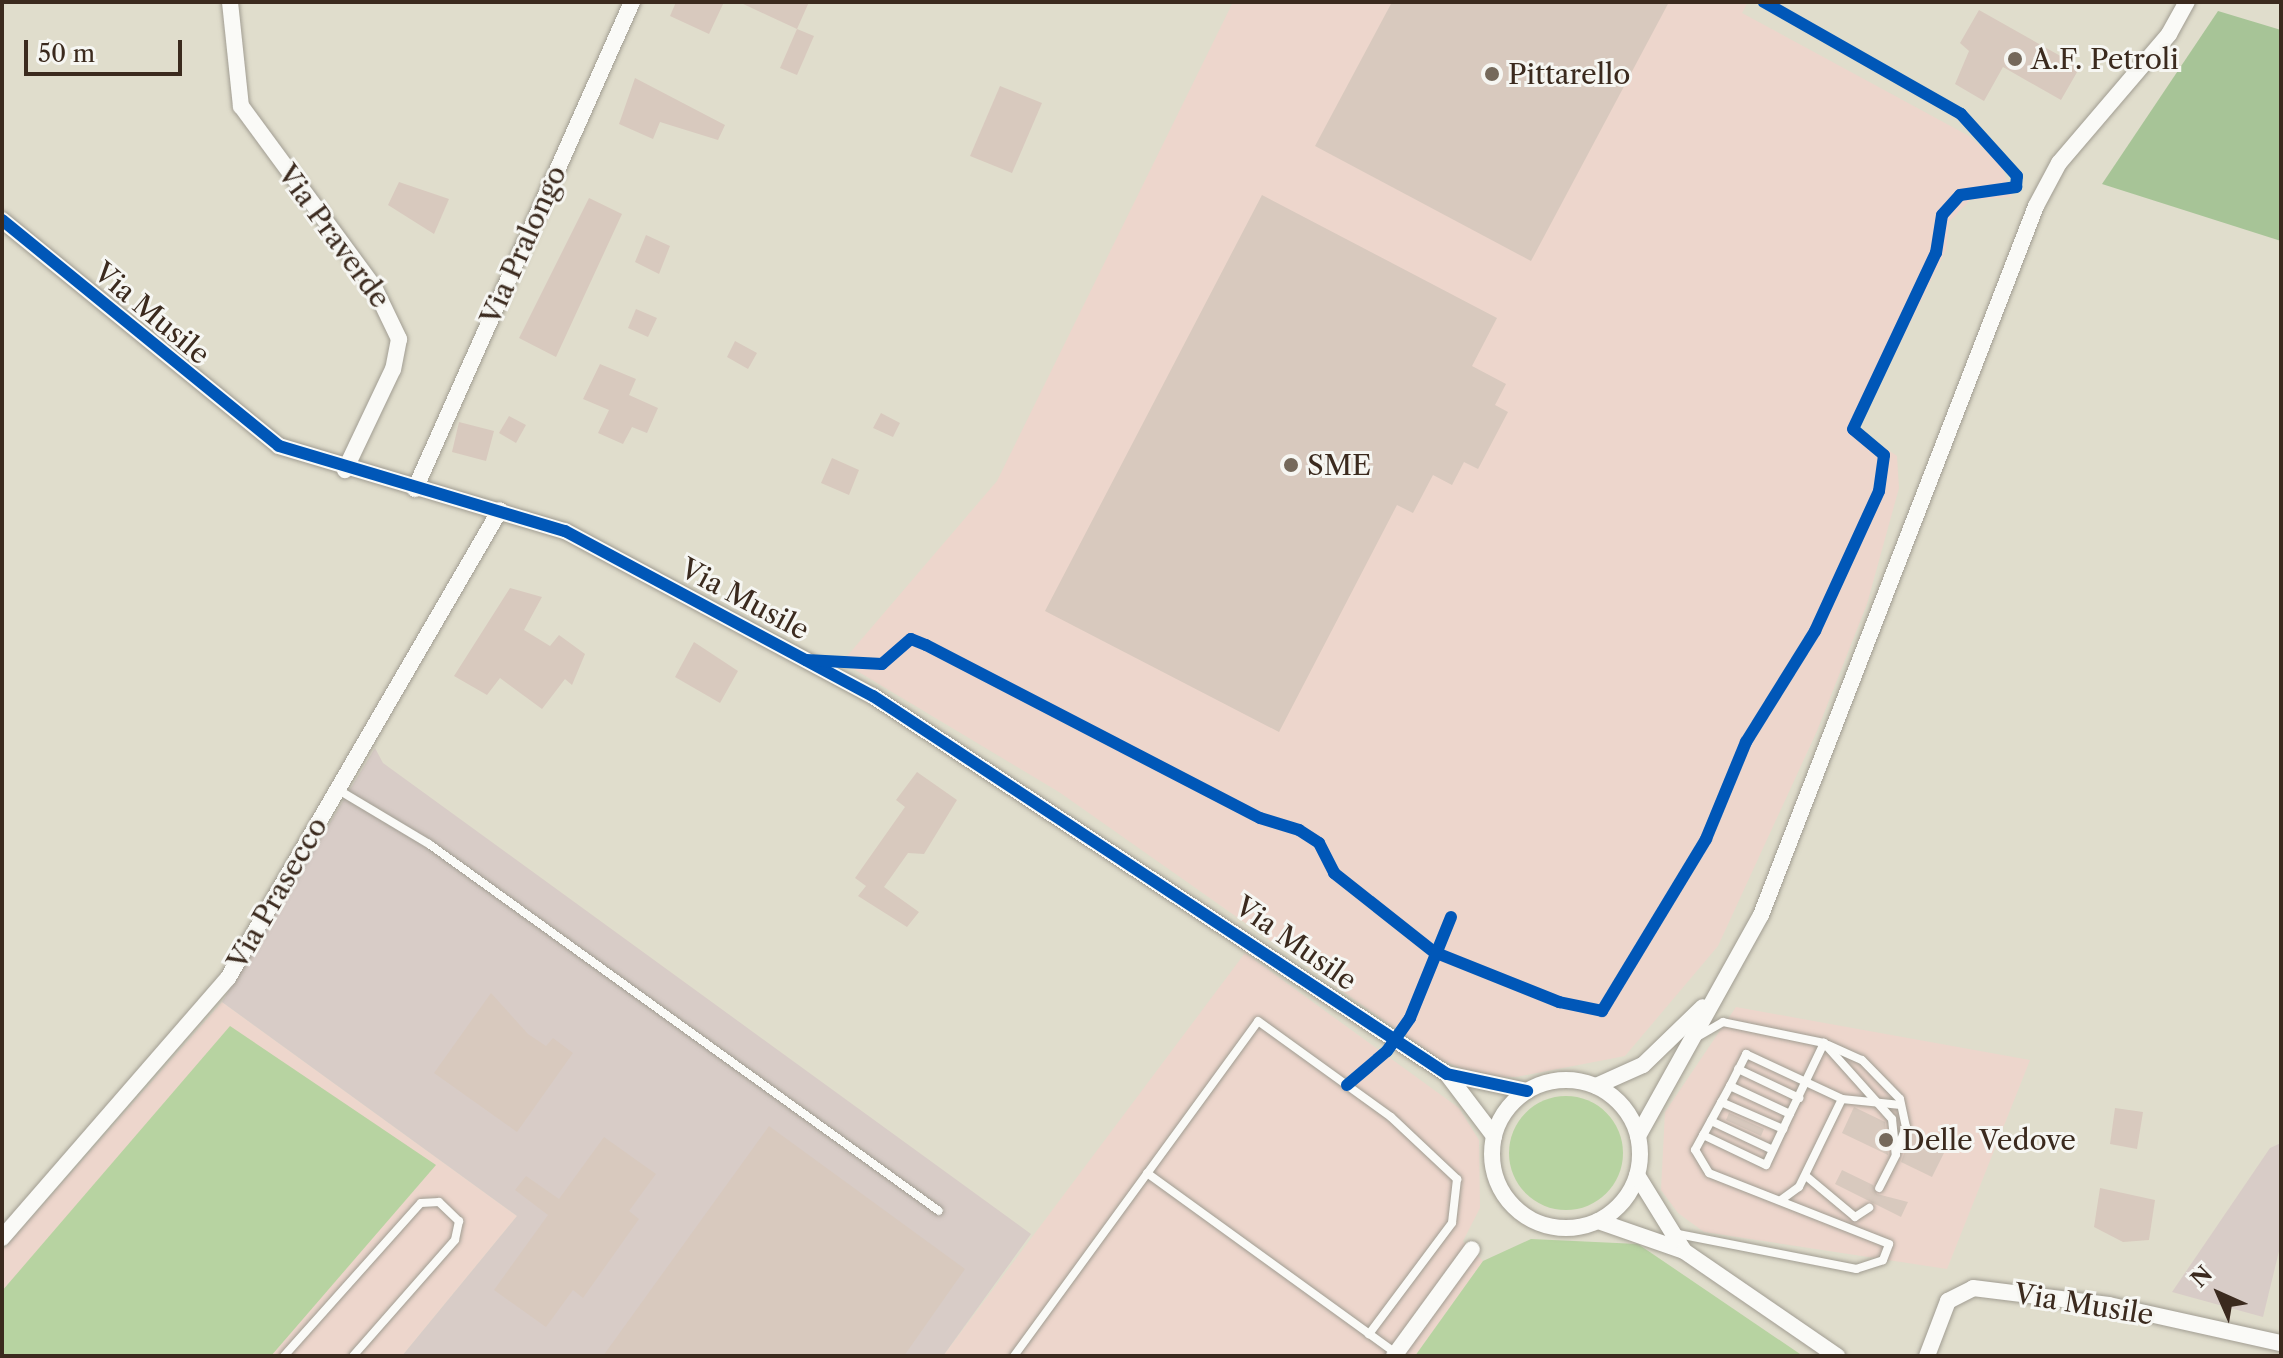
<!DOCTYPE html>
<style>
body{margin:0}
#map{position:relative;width:2283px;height:1358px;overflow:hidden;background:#e0ddcc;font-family:"Libre Caslon Text",serif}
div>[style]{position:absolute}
.built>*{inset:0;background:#edd6cc}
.industrial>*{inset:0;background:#d8ccc7}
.green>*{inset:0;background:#b7d3a1}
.round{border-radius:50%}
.forest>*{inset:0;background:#a7c497}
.building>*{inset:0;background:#d8c9be}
.roads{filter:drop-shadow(0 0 2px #a19d92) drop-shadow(0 0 2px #a19d92)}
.lane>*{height:8px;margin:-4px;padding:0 4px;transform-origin:4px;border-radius:4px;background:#fafaf7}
.street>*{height:16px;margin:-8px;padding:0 8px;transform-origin:8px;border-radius:8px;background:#fafaf7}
.street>.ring{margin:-8px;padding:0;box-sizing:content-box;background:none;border:16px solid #fafaf7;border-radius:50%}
.cycleway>*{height:12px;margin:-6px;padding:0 6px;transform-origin:6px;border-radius:6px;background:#0057b8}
.dots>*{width:22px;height:22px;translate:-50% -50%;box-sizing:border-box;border:4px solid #f6f6f2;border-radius:50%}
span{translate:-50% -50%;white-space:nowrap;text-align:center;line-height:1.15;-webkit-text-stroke:6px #f6f6f2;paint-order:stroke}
.poi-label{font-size:28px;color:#3b2a1e}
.left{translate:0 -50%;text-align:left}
.street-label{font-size:28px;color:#3b2a1e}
.frame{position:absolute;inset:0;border:4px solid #3b2a1e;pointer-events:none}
.north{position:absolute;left:2179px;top:1254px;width:80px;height:80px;-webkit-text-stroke:6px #f6f6f2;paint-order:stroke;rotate:315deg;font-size:22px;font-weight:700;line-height:32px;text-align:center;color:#3b2a1e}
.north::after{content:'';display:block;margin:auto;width:28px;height:36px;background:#3b2a1e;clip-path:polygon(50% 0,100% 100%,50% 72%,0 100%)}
.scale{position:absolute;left:24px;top:40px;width:158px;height:36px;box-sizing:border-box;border:4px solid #3b2a1e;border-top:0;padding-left:10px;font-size:24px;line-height:28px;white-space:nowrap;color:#3b2a1e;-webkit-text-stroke:6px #f6f6f2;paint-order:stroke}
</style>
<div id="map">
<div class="built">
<i style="clip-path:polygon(1233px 2px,1748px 2px,1742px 13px,1969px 136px,2002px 166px,2012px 197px,1970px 200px,1949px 222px,1946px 250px,1858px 429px,1897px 456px,1899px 488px,1867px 604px,1817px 731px,1718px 946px,1625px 1056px,1516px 1077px,1483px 1077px,1439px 1059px,1059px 792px,842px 662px,997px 481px)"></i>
<i style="clip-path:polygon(1245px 953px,1459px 1108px,1479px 1140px,1480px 1208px,1463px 1241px,1483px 1261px,1415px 1356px,943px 1356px)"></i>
<i style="clip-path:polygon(222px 1002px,517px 1216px,402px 1356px,2px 1356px,2px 1251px)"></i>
<i style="clip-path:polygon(1736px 1007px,2030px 1060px,1947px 1269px,1704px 1232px,1678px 1213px,1661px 1190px,1665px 1112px)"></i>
</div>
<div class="industrial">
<i style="clip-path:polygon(375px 748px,383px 763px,1031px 1234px,943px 1356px,402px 1356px,517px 1216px,222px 1002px)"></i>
<i style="clip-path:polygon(2281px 1143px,2281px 1243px,2263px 1317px,2172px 1292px,2270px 1148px)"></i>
</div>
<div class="green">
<i style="clip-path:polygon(230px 1026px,436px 1165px,271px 1356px,2px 1356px,2px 1291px)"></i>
<i class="round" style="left:1509px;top:1096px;width:114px;height:114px"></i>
<i style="clip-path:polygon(1531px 1239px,1638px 1244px,1803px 1356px,1415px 1356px,1483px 1261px)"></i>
</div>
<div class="forest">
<i style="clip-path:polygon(2218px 11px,2281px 30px,2281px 241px,2102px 184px)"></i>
</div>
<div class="building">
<i style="clip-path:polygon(676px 2px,724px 2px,709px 34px,670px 16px)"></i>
<i style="clip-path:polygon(739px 2px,809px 2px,797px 29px)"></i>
<i style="clip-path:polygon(1392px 2px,1669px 2px,1531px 261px,1315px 146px)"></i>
<i style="clip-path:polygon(1979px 10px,2080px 67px,2061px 100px,2003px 67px,1984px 101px,1955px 84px,1969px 51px,1960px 43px)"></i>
<i style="clip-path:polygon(797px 29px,814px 36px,797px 75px,780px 68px)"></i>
<i style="clip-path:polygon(635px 78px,725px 125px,718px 140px,660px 122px,653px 139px,619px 124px)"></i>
<i style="clip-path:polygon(1000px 86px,1042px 103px,1012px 173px,970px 156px)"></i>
<i style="clip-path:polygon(399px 182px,449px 199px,434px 234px,388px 205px)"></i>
<i style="clip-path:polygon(1262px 195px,1497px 318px,1472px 366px,1506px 384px,1495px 405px,1508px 412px,1478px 469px,1464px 462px,1452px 485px,1433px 475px,1413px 513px,1397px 505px,1279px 732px,1045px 611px)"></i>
<i style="clip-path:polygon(589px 198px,622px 214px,556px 357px,519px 338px)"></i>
<i style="clip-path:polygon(646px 235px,670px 246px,659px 274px,635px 262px)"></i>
<i style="clip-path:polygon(636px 309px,657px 318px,648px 337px,628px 328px)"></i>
<i style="clip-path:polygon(735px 341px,757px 353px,748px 369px,727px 357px)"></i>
<i style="clip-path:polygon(600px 364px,636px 379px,629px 395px,658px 408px,647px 433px,632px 427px,623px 444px,598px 433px,609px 410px,583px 399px)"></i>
<i style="clip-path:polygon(881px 413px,900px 423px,893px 437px,873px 428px)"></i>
<i style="clip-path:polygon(509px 416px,526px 425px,516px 443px,499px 433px)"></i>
<i style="clip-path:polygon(459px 422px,494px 431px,486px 461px,452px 452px)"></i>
<i style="clip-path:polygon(832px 458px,859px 470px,849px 495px,821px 483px)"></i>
<i style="clip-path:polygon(510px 588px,542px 597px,524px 630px,550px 646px,559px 635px,585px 654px,572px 685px,565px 679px,542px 709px,500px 678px,487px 695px,454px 676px)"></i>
<i style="clip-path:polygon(694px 642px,738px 671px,720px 703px,675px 677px)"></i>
<i style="clip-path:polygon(917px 772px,957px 800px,924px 854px,908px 853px,884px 887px,919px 912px,907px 927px,858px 896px,866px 886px,855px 878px,905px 807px,896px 800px)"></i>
<i style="clip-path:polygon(491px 993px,528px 1034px,546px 1046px,553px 1038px,573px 1053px,517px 1132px,434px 1073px)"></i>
<i style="clip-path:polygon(1854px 1107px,1885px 1122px,1888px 1155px,1842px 1133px)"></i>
<i style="clip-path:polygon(2115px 1108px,2143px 1112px,2137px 1149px,2110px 1144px)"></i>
<i style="clip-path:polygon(1729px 1113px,1764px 1129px,1761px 1136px,1726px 1120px)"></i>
<i style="clip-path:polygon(769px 1126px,965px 1269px,904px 1356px,603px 1356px)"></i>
<i style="clip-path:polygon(1912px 1132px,1946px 1149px,1932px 1177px,1901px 1162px)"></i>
<i style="clip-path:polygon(604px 1137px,656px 1174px,629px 1211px,639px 1219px,583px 1298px,573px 1290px,546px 1327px,494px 1290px,548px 1215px,515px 1190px,526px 1176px,559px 1199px)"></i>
<i style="clip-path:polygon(1842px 1170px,1873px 1185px,1877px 1194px,1908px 1202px,1901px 1217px,1835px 1184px)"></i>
<i style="clip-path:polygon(2100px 1188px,2155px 1200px,2149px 1240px,2123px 1242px,2094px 1227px)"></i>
</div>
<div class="roads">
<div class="lane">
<i style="left:337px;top:789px;width:107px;rotate:30.9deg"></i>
<i style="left:429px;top:844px;width:628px;rotate:35.74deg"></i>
<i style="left:1824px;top:1043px;width:102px;rotate:48.2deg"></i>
<i style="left:1892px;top:1119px;width:36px;rotate:84deg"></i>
<i style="left:1896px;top:1155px;width:37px;rotate:117deg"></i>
<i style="left:1828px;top:1045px;width:37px;rotate:24deg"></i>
<i style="left:1862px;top:1060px;width:54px;rotate:45.7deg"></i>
<i style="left:1900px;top:1099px;width:29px;rotate:78deg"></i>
<i style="left:1906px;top:1127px;width:26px;rotate:111deg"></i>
<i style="left:1738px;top:1069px;width:68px;rotate:25.4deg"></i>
<i style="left:1730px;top:1086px;width:36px;rotate:-63deg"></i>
<i style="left:1746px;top:1054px;width:106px;rotate:25.1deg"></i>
<i style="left:1721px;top:1102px;width:68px;rotate:23.5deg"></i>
<i style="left:1711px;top:1121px;width:68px;rotate:25.1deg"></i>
<i style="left:1703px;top:1135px;width:70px;rotate:25.5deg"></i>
<i style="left:1766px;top:1165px;width:56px;rotate:-64.8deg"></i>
<i style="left:1147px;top:1173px;width:307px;rotate:35.9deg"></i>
<i style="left:1806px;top:1176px;width:64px;rotate:39.9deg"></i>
<i style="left:1855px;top:1217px;width:17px;rotate:-33deg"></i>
<i style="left:1781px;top:1200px;width:22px;rotate:-36deg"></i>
<i style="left:1799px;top:1187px;width:98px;rotate:-64deg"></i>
<i style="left:1842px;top:1099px;width:59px;rotate:5.8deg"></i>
<i style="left:1673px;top:1233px;width:187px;rotate:11.1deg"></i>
<i style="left:1856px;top:1269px;width:28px;rotate:-18deg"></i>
<i style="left:1883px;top:1260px;width:17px;rotate:-69deg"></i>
<i style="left:1889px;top:1244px;width:193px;rotate:-158.5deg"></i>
<i style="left:1709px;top:1173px;width:27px;rotate:-121deg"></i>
<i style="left:1695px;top:1150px;width:73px;rotate:-61.3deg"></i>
<i style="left:1730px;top:1086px;width:66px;rotate:25deg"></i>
<i style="left:1790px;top:1114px;width:79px;rotate:-64.4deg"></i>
<i style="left:1824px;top:1043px;width:103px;rotate:-168.3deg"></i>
<i style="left:1723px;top:1022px;width:28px;rotate:150deg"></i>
<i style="left:284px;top:1356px;width:205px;rotate:-48.2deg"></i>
<i style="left:421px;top:1203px;width:18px;rotate:-3deg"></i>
<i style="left:439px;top:1202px;width:28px;rotate:44deg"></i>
<i style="left:459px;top:1221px;width:19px;rotate:102deg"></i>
<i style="left:455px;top:1240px;width:154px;rotate:131.3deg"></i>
<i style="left:1014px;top:1356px;width:414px;rotate:-53.9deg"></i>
<i style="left:1258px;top:1021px;width:164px;rotate:35.8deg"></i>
<i style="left:1391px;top:1117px;width:91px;rotate:43.2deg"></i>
<i style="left:1457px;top:1179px;width:44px;rotate:96.5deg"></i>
<i style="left:1452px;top:1223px;width:139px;rotate:126.8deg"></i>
</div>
<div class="street">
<i style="left:230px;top:2px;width:105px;rotate:84deg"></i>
<i style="left:241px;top:106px;width:225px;rotate:53.7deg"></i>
<i style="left:374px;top:287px;width:58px;rotate:64.3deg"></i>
<i style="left:399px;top:339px;width:31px;rotate:101deg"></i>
<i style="left:393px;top:369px;width:112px;rotate:115.4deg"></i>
<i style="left:2px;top:220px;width:357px;rotate:39.2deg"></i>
<i style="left:279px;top:446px;width:298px;rotate:16.6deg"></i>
<i style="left:565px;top:531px;width:349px;rotate:28.2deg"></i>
<i style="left:873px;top:696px;width:687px;rotate:33.37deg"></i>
<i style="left:1447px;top:1074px;width:82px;rotate:12deg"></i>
<i style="left:415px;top:489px;width:533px;rotate:-65.98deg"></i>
<i style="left:1447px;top:1074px;width:78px;rotate:52.8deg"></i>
<i class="ring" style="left:1492px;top:1080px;width:132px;height:132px"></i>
<i style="left:1596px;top:1086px;width:51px;rotate:-24.1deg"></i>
<i style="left:1643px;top:1065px;width:83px;rotate:-44deg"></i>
<i style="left:1638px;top:1136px;width:253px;rotate:-60.9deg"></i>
<i style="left:1761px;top:915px;width:760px;rotate:-68.8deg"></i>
<i style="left:2036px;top:206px;width:49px;rotate:-61.9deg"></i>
<i style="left:2059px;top:163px;width:170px;rotate:-49.5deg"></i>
<i style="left:2169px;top:34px;width:37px;rotate:-61deg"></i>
<i style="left:1637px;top:1175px;width:89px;rotate:58.3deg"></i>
<i style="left:1598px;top:1221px;width:91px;rotate:19.2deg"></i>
<i style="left:1684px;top:1251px;width:186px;rotate:34.5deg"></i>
<i style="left:2px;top:1238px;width:344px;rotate:-49deg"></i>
<i style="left:228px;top:978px;width:541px;rotate:-59.83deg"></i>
<i style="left:1394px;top:1356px;width:132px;rotate:-53.9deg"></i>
<i style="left:1927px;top:1356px;width:59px;rotate:-69.1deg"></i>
<i style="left:1948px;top:1301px;width:28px;rotate:-27deg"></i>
<i style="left:1973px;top:1288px;width:137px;rotate:7.1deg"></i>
<i style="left:2109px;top:1305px;width:176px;rotate:12.5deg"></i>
</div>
</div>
<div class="cycleway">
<i style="left:2px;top:220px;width:357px;rotate:39.2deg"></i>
<i style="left:279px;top:446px;width:298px;rotate:16.6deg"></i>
<i style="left:565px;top:531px;width:349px;rotate:28.2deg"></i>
<i style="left:873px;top:696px;width:687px;rotate:33.37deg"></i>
<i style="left:1447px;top:1074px;width:82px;rotate:12deg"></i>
<i style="left:806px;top:660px;width:76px;rotate:3deg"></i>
<i style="left:882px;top:664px;width:38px;rotate:-41deg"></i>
<i style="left:911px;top:639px;width:16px;rotate:22deg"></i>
<i style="left:926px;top:645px;width:376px;rotate:27.4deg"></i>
<i style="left:1260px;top:818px;width:41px;rotate:17.1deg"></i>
<i style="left:1299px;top:830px;width:24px;rotate:33deg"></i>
<i style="left:1319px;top:843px;width:34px;rotate:63deg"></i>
<i style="left:1334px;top:873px;width:127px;rotate:38.3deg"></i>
<i style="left:1434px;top:952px;width:135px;rotate:21.8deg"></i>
<i style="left:1559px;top:1002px;width:44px;rotate:11.8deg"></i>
<i style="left:1602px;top:1011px;width:201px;rotate:-58.8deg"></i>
<i style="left:1706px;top:839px;width:105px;rotate:-67.6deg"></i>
<i style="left:1746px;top:742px;width:131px;rotate:-58.1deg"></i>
<i style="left:1815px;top:631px;width:154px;rotate:-65.4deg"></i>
<i style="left:1879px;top:491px;width:36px;rotate:-82deg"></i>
<i style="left:1884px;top:455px;width:40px;rotate:-140deg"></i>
<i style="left:1853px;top:429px;width:195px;rotate:-64.8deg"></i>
<i style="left:1936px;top:253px;width:38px;rotate:-81deg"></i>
<i style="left:1942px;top:215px;width:27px;rotate:-48deg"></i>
<i style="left:1960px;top:195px;width:57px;rotate:-8.1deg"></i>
<i style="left:2016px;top:187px;width:11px;rotate:-85deg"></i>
<i style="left:2017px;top:176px;width:84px;rotate:-132.1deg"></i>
<i style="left:1961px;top:114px;width:227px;rotate:-150.4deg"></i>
<i style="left:1347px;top:1085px;width:52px;rotate:-40.4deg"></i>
<i style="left:1387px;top:1051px;width:40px;rotate:-55.1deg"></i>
<i style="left:1410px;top:1018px;width:109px;rotate:-67.9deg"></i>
</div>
<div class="dots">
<i style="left:2015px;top:59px;background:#75695b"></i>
<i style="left:1492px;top:74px;background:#75695b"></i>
<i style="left:1291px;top:465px;background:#75695b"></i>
<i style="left:1886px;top:1140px;background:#75695b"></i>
</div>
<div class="poi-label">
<span class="left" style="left:2031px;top:59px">A.F. Petroli</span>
<span class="left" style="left:1508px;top:74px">Pittarello</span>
<span class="left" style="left:1307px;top:465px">SME</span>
<span class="left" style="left:1902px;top:1140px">Delle Vedove</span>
</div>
<div class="street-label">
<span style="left:334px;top:236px;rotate:54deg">Via Praverde</span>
<span style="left:523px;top:245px;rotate:-66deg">Via Pralongo</span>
<span style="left:152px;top:313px;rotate:40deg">Via Musile</span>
<span style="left:745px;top:599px;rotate:28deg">Via Musile</span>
<span style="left:277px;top:893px;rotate:-60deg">Via Prasecco</span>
<span style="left:1296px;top:943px;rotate:35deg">Via Musile</span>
<span style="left:2084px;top:1304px;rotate:9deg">Via Musile</span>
</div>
<div class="frame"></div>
<div class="north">N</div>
<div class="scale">50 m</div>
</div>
